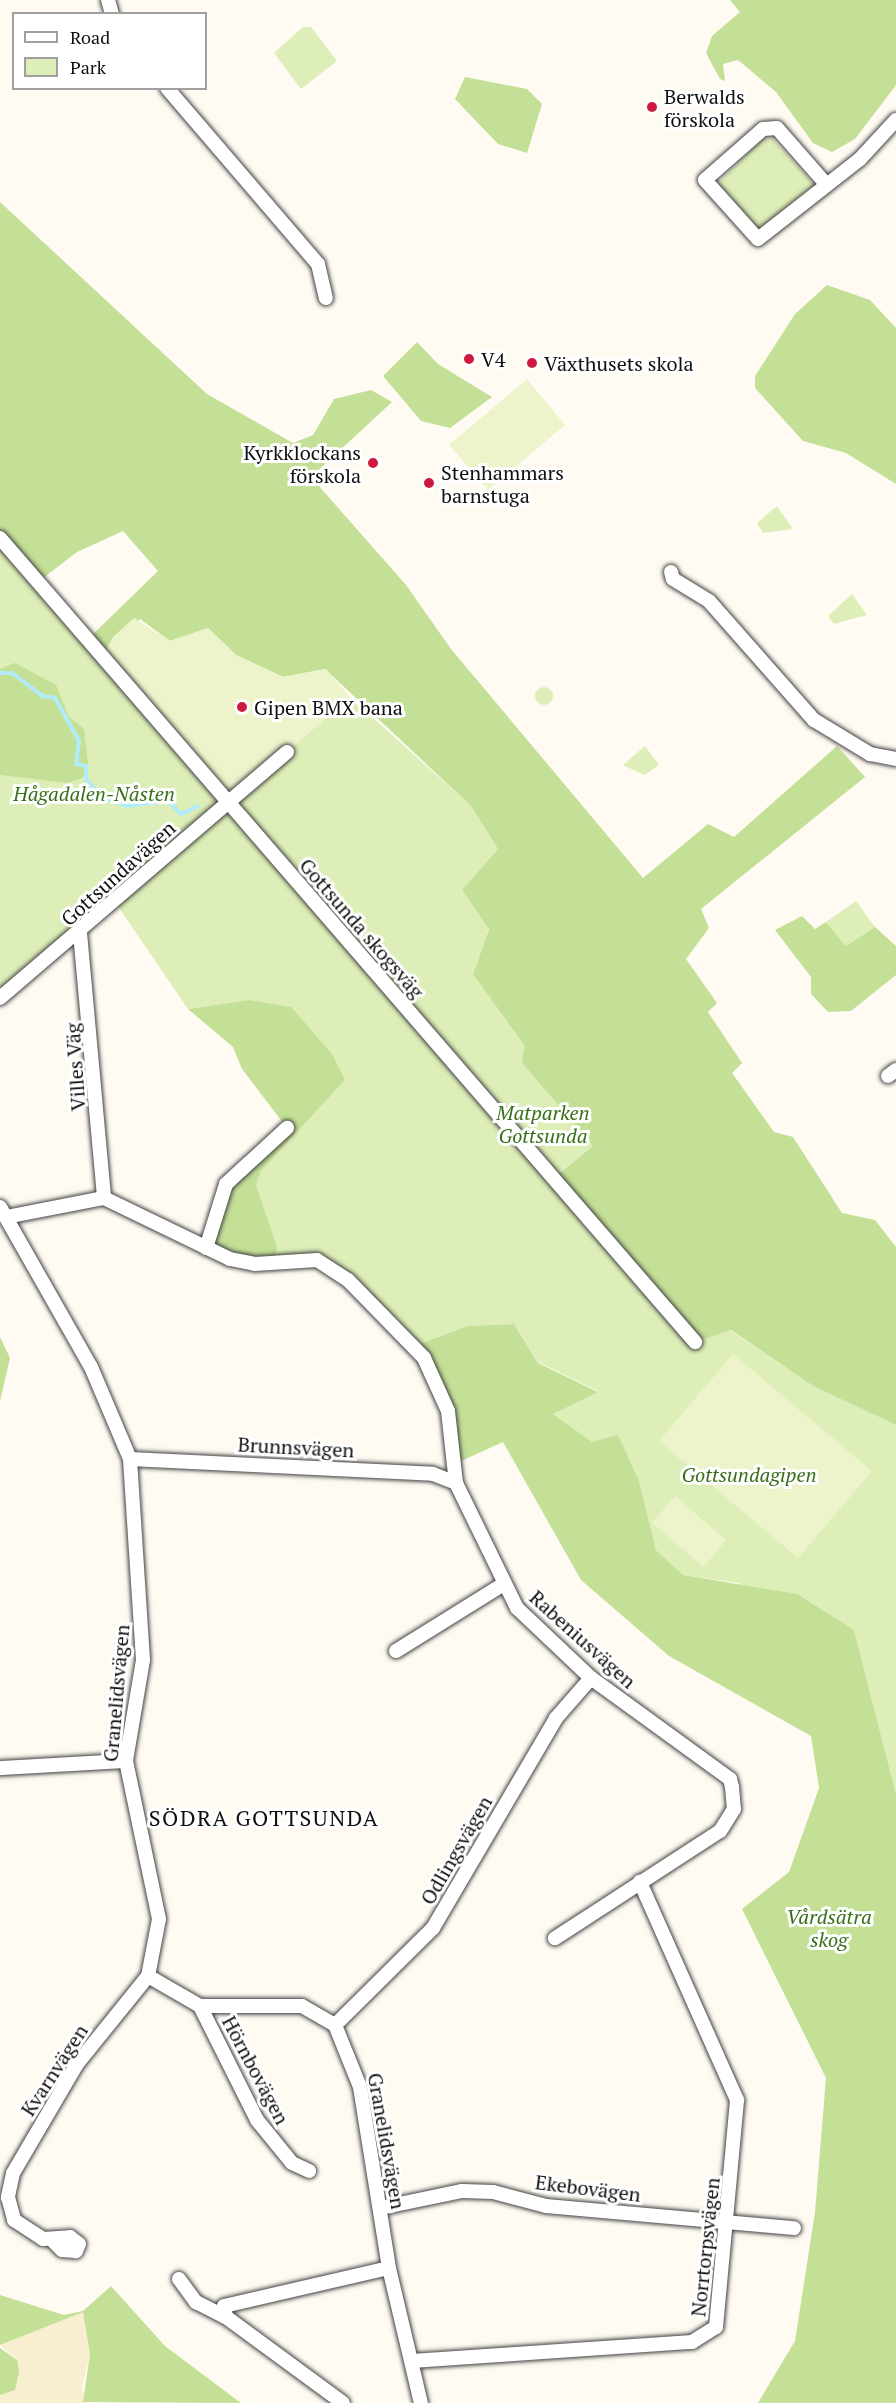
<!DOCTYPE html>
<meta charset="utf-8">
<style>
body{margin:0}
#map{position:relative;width:896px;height:2403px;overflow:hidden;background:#fffbf3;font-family:"PT Serif",serif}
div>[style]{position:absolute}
.farmland>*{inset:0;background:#f8eed0}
.green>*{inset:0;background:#ddeeb8}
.round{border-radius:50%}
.forest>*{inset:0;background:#c3e096}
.pitch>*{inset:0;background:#edf4cb}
.stream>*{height:4px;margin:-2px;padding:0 2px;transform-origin:2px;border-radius:2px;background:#b2ecfb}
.roads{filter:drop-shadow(0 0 2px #434343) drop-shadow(0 0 2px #434343)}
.street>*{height:14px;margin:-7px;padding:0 7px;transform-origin:7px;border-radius:7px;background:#fff}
.dots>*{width:16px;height:16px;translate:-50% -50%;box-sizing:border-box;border:3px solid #fff;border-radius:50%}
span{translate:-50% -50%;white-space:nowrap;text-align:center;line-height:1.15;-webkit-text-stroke:6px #fff;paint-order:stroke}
.poi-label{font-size:20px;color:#101010}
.left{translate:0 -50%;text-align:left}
.right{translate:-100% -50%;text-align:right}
.park-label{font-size:20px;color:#396f19;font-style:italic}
.street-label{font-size:20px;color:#101010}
.quarter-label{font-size:22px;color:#101010;letter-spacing:1.5px}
.legend{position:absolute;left:12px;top:12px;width:195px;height:78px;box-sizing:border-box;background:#fff;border:2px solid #9f9f9f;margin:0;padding:8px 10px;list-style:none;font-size:18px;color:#101010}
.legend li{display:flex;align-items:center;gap:12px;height:30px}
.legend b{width:30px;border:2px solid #9f9f9f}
</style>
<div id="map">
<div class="farmland">
<i style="clip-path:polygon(83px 2311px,90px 2354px,82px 2387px,86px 2403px,0 2403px,0 2395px,15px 2390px,17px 2360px,0 2345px)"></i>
</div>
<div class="green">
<i style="clip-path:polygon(303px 27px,311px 27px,337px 61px,301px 89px,274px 53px)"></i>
<i style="clip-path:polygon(772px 138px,815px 185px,758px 229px,717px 184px,762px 139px)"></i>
<i style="clip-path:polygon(777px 506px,793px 529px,763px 533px,757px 523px)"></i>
<i style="clip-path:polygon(0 538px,228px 803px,350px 697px,471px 806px,498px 849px,462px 890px,489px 928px,473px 974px,524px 1045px,522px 1063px,593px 1146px,553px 1177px,730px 1330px,813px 1386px,896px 1425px,896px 1794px,854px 1630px,738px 1583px,683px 1575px,656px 1550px,639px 1481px,553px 1414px,598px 1391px,538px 1362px,514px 1324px,468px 1326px,414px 1346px,330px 1265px,274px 1262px,276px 1247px,256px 1185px,261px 1171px,345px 1080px,249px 1000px,188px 1009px,115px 902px,0 990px)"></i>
<i style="clip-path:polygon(852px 594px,867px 615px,834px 624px,828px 616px)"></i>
<i class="round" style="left:535px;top:687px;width:18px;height:18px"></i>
<i style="clip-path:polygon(645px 746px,659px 765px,644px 775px,623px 765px)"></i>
<i style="clip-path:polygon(856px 901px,875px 927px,846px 946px,826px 922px)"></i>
</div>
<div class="forest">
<i style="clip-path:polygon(730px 0,896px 0,896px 85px,855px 139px,832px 152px,813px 143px,776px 92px,738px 60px,723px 64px,725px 81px,720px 79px,706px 53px,712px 36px,740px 12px)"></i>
<i style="clip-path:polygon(465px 77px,527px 89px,542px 104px,527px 153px,498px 144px,455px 99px)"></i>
<i style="clip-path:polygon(0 202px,207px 394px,293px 443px,313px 435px,334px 399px,371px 390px,392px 402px,311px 477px,406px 585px,451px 649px,643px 878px,708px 824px,734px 837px,837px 746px,865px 777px,701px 909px,709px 928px,686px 959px,717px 1003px,708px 1012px,742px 1063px,732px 1073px,774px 1132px,793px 1137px,842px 1213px,875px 1220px,896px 1247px,896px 1425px,813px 1386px,731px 1330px,695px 1342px,553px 1178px,593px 1146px,522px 1063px,524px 1045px,473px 974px,489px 929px,462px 890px,498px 849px,471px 806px,325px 669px,283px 677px,236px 655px,208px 628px,170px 641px,140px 619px,103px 656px,88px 639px,158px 571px,123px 531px,77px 552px,38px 582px,0 538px)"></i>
<i style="clip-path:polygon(827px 285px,870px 300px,896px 328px,896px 484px,846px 453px,803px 441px,755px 388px,755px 376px,795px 314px)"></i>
<i style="clip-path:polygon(417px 342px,438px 364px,492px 397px,450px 428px,421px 421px,383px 376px)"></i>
<i style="clip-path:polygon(15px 663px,56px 685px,69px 717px,84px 729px,88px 763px,83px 778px,67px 783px,0 775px,0 669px)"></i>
<i style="clip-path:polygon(802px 916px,815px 929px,826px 922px,846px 946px,875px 927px,896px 946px,896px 975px,851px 1011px,828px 1012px,811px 994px,811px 977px,775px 930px)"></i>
<i style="clip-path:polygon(249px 1000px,291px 1007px,332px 1054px,345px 1080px,261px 1171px,256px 1185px,277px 1247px,274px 1262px,206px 1248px,220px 1195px,287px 1128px,242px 1069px,233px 1047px,188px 1009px)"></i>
<i style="clip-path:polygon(514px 1324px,538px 1363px,598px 1392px,553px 1414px,592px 1442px,618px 1435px,639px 1481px,656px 1550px,683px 1575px,797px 1594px,854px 1630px,896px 1794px,896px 2403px,758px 2403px,795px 2341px,815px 2212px,826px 2078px,742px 1909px,789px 1872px,819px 1788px,811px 1736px,669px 1656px,581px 1580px,503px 1442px,461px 1461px,414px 1346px,468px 1326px)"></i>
<i style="clip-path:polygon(0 1337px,10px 1358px,0 1401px)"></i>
<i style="clip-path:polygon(111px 2286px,165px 2346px,241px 2403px,83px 2402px,90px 2354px,83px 2312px,0 2345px,0 2295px,64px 2315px,83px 2311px)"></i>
<i style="clip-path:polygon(0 2348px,17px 2360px,19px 2372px,15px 2390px,0 2395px)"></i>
</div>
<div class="pitch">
<i style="clip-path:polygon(527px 379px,565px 425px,488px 490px,449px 445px)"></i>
<i style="clip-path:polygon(134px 618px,170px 641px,208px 628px,236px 655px,283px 677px,326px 669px,350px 697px,228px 803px,103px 656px,113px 637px)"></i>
<i style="clip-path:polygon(733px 1354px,872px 1471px,798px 1558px,659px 1441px)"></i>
<i style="clip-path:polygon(675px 1496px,726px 1540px,704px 1567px,652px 1523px)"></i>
</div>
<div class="stream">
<i style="left:0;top:673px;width:12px"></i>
<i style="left:12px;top:673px;width:39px;rotate:37deg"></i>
<i style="left:43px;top:696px;width:12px;rotate:9deg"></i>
<i style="left:55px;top:698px;width:49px;rotate:60.8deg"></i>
<i style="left:79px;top:741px;width:23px;rotate:97deg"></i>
<i style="left:76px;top:764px;width:10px;rotate:11deg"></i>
<i style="left:86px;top:766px;width:14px;rotate:90deg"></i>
<i style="left:86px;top:780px;width:25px;rotate:45deg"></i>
<i style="left:104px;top:798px;width:24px;rotate:19deg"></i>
<i style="left:127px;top:806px;width:41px;rotate:-7deg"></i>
<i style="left:168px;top:801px;width:18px;rotate:45deg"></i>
<i style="left:181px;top:814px;width:19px;rotate:-25deg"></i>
</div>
<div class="roads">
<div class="street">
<i style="left:108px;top:0;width:15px;rotate:74deg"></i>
<i style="left:167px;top:88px;width:232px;rotate:49.4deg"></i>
<i style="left:318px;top:264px;width:35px;rotate:77deg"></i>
<i style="left:826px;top:184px;width:74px;rotate:-131.2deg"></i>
<i style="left:777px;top:128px;width:14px;rotate:176deg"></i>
<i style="left:763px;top:129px;width:77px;rotate:138.7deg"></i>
<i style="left:705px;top:180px;width:79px;rotate:48.1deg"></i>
<i style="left:758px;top:239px;width:130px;rotate:-38.1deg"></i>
<i style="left:860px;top:159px;width:53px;rotate:-47.3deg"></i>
<i style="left:0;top:538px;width:1063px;rotate:49.16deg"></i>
<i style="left:671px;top:572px;width:7px;rotate:74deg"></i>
<i style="left:673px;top:579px;width:42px;rotate:31.4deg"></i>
<i style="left:709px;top:601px;width:159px;rotate:48.6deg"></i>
<i style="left:814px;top:720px;width:66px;rotate:31.3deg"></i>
<i style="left:870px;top:754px;width:26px;rotate:11deg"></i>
<i style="left:80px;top:933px;width:266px;rotate:84.8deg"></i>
<i style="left:0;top:998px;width:378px;rotate:-40.6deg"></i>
<i style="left:888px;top:1076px;width:10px;rotate:-37deg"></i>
<i style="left:0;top:1207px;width:184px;rotate:60.4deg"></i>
<i style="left:91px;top:1367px;width:100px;rotate:67deg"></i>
<i style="left:130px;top:1459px;width:201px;rotate:86.3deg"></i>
<i style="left:143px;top:1660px;width:102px;rotate:99.6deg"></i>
<i style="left:126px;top:1761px;width:161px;rotate:78.2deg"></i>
<i style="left:159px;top:1919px;width:58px;rotate:100.9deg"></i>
<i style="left:148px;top:1976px;width:113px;rotate:128.9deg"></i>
<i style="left:77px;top:2064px;width:126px;rotate:120.4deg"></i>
<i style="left:13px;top:2173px;width:25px;rotate:102deg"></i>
<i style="left:8px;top:2197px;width:24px;rotate:75deg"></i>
<i style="left:14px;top:2220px;width:35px;rotate:33deg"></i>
<i style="left:43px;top:2239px;width:27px;rotate:-4deg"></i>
<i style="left:70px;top:2237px;width:11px;rotate:38deg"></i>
<i style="left:79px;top:2244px;width:8px;rotate:113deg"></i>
<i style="left:76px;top:2251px;width:14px;rotate:-176deg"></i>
<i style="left:62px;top:2250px;width:13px;rotate:-135deg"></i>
<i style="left:6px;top:1217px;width:100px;rotate:-11deg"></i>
<i style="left:104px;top:1198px;width:140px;rotate:25.8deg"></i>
<i style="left:230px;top:1259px;width:25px;rotate:11deg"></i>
<i style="left:255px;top:1264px;width:62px;rotate:-3.7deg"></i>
<i style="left:317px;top:1260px;width:37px;rotate:33deg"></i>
<i style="left:348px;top:1280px;width:109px;rotate:45.7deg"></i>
<i style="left:424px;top:1358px;width:58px;rotate:65.6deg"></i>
<i style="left:448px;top:1411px;width:72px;rotate:83.7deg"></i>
<i style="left:456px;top:1483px;width:139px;rotate:64deg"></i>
<i style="left:517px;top:1608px;width:102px;rotate:43.4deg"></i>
<i style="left:591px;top:1678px;width:172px;rotate:36deg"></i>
<i style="left:730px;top:1779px;width:8px;rotate:76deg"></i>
<i style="left:732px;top:1787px;width:22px;rotate:85deg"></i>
<i style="left:734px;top:1809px;width:26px;rotate:122deg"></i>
<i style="left:720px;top:1831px;width:197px;rotate:147deg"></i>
<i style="left:206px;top:1248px;width:67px;rotate:-72.6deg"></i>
<i style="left:226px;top:1184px;width:83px;rotate:-42.6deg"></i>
<i style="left:130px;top:1459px;width:303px;rotate:2.8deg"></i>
<i style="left:433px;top:1474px;width:25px;rotate:21deg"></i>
<i style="left:396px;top:1651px;width:125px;rotate:-31.9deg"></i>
<i style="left:0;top:1768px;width:126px;rotate:-3.2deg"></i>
<i style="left:148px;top:1976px;width:60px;rotate:30deg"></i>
<i style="left:200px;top:2006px;width:102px"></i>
<i style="left:302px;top:2006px;width:38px;rotate:30deg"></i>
<i style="left:335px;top:2025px;width:67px;rotate:68deg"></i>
<i style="left:360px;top:2087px;width:183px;rotate:80.9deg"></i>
<i style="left:389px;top:2268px;width:139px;rotate:76.7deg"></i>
<i style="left:200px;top:2006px;width:127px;rotate:63.4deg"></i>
<i style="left:257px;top:2120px;width:55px;rotate:50.9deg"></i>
<i style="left:292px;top:2163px;width:19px;rotate:25deg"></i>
<i style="left:335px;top:2025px;width:138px;rotate:-44.7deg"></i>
<i style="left:433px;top:1928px;width:243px;rotate:-59.6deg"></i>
<i style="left:556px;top:1718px;width:53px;rotate:-48.8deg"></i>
<i style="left:380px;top:2208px;width:84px;rotate:-11.7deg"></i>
<i style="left:462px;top:2191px;width:31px;rotate:2deg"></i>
<i style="left:493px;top:2192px;width:55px;rotate:14.8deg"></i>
<i style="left:546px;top:2206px;width:249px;rotate:5.1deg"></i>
<i style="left:179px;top:2279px;width:29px;rotate:54deg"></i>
<i style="left:196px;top:2302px;width:34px;rotate:27deg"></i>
<i style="left:226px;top:2317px;width:145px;rotate:36.3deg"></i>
<i style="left:226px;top:2317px;width:11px;rotate:-100deg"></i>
<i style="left:224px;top:2306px;width:169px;rotate:-13deg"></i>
<i style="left:412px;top:2361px;width:281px;rotate:-3.9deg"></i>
<i style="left:692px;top:2342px;width:28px;rotate:-32deg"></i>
<i style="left:716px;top:2327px;width:228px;rotate:-84.7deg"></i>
<i style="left:737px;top:2100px;width:239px;rotate:-114deg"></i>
</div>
</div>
<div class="dots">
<i style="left:652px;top:107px;background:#ce1a40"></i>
<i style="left:469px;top:359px;background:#ce1a40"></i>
<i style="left:532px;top:363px;background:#ce1a40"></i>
<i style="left:373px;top:463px;background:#ce1a40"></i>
<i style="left:429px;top:483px;background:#ce1a40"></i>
<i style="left:242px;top:707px;background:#ce1a40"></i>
</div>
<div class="poi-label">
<span class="left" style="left:664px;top:108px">Berwalds<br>förskola</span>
<span class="left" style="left:481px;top:359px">V4</span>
<span class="left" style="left:544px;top:363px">Växthusets skola</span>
<span class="right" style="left:361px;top:464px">Kyrkklockans<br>förskola</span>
<span class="left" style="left:441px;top:484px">Stenhammars<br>barnstuga</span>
<span class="left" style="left:254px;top:707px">Gipen BMX bana</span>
</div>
<div class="park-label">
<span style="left:94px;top:793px">Hågadalen-Nåsten</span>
<span style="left:543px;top:1124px">Matparken<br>Gottsunda</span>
<span style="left:749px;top:1474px">Gottsundagipen</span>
<span style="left:829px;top:1928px">Vårdsätra<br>skog</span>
</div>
<div class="street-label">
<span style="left:118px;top:873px;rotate:-42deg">Gottsundavägen</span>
<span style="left:362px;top:928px;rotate:49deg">Gottsunda skogsväg</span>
<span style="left:75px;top:1067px;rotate:-94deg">Villes Väg</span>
<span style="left:296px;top:1447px;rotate:3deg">Brunnsvägen</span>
<span style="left:583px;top:1639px;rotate:42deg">Rabeniusvägen</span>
<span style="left:116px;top:1693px;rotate:-85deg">Granelidsvägen</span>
<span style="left:456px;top:1850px;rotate:-60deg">Odlingsvägen</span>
<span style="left:54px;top:2070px;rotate:-57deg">Kvarnvägen</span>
<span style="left:256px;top:2070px;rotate:62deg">Hörnbovägen</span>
<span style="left:387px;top:2141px;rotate:80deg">Granelidsvägen</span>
<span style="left:588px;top:2188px;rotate:7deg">Ekebovägen</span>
<span style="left:705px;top:2247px;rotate:-84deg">Norrtorpsvägen</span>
</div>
<div class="quarter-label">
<span style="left:264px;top:1818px">SÖDRA GOTTSUNDA</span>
</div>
<ul class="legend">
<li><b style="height:8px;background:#fff"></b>Road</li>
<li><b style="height:16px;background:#ddeeb8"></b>Park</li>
</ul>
</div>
